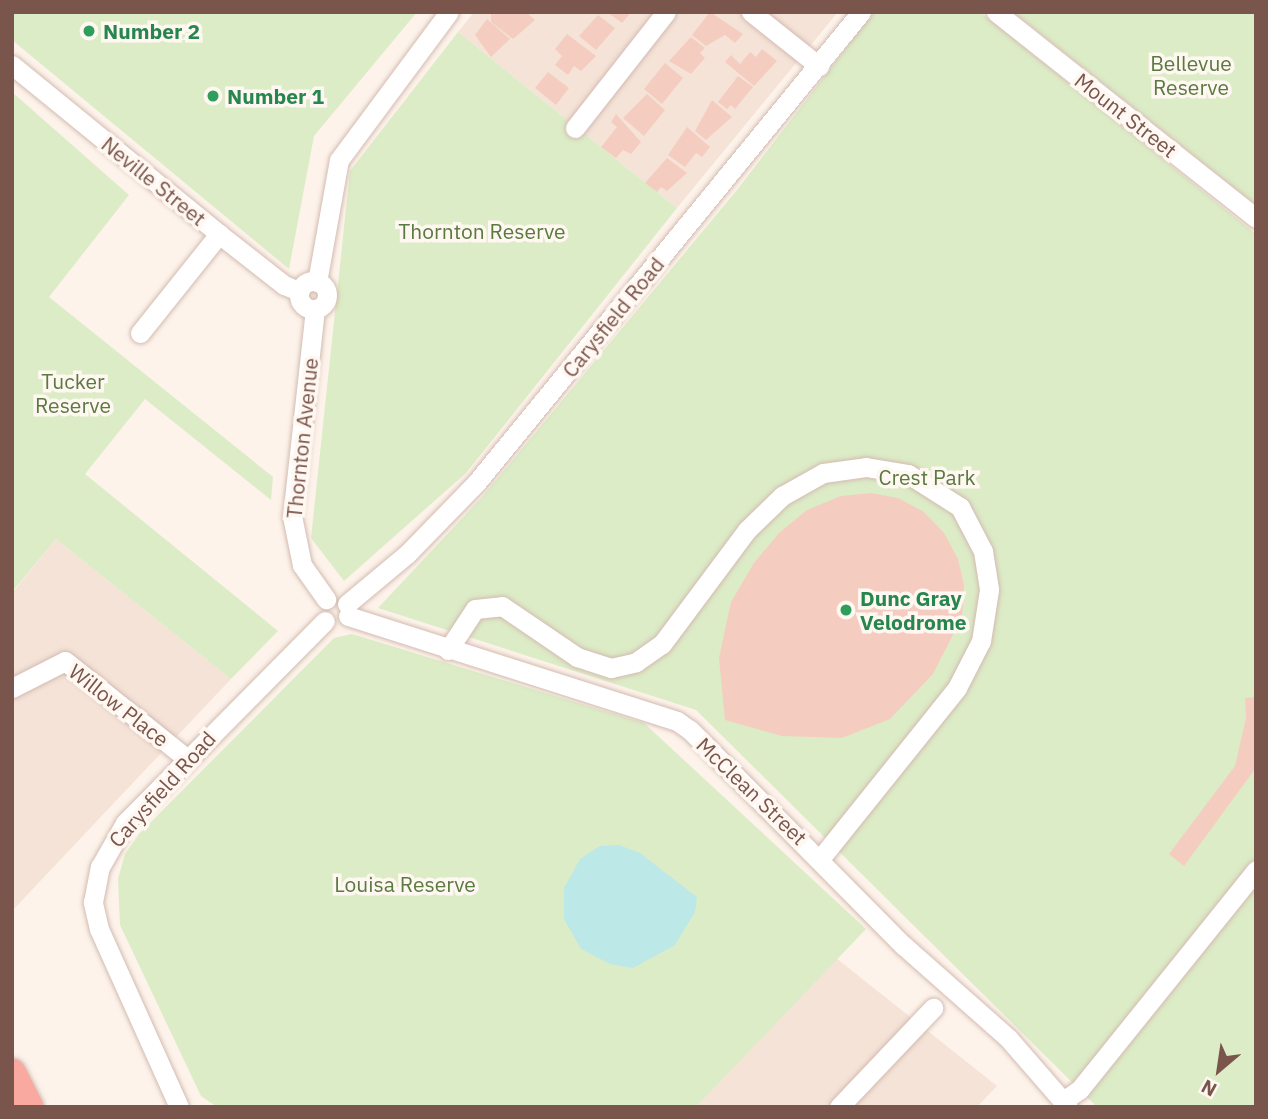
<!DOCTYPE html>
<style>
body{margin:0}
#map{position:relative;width:1268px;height:1119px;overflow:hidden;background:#fdf3ea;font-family:"IBM Plex Sans",sans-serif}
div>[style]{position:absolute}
.residential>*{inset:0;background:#f5e3d8}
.green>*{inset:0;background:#dcecc7}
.water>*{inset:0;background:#bde8e8}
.building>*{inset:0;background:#f4cdc0}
.roads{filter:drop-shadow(0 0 2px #d3bbb1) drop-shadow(0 0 2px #d3bbb1)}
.minor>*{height:19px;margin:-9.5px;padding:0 9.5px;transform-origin:9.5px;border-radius:9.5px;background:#fff}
.minor>.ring{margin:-9.5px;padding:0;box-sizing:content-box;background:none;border:19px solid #fff;border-radius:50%}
.highway>*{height:28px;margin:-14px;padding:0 14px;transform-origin:14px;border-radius:14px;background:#f9a9a0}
.dots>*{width:19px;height:19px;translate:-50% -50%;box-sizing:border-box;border:4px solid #fff7f1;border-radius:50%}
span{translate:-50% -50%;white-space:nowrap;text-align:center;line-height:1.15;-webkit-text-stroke:7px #fff7f1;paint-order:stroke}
.leisure-label{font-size:21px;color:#27864d;font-weight:700}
.left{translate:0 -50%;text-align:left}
.park-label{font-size:21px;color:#5a7a40}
.street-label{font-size:21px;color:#7a554b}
.frame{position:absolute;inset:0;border:14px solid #7a554b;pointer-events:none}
.north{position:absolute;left:1184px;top:1035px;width:70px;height:70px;-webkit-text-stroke:5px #fff7f1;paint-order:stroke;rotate:209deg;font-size:19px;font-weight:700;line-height:28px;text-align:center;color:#7a554b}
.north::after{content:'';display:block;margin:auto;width:24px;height:32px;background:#7a554b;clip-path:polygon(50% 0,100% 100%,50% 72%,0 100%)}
</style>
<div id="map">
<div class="residential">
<i style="clip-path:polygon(474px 12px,838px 12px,677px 208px,458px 32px)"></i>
<i style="clip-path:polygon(56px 539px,231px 679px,12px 911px,12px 593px)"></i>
<i style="clip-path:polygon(836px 958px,997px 1086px,977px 1107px,696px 1107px)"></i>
</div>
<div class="green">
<i style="clip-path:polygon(12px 12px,417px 12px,314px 136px,289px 269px,12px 40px)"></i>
<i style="clip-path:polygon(874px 12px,980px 12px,1256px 234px,1256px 1107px,1097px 1107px,696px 710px,378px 608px,482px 497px,737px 190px)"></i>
<i style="clip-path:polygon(1013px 12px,1256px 12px,1256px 205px)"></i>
<i style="clip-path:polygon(458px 32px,677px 208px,466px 473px,344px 581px,311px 538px,350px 171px)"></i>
<i style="clip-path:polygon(12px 92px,129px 195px,49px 297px,273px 477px,271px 500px,145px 399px,85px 474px,278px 631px,231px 679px,56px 539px,12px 592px)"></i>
<i style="clip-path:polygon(352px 634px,644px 723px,866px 929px,696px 1107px,217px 1107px,201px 1096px,120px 925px,118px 879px,125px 854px,139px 834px,334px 638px)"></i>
</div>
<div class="water">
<i style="clip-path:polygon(619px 845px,640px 853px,697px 897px,695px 912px,675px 945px,633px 968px,610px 964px,581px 949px,564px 919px,564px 888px,580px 859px,600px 846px)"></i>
</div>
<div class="building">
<i style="clip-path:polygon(491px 12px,526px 12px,535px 20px,513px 39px,491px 22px)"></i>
<i style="clip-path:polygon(607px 12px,625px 12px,629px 15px,622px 23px)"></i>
<i style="clip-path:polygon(710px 12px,743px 34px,735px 43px,725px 35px,706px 46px,692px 35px)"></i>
<i style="clip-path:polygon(598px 15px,615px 28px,596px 50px,579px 36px)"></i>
<i style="clip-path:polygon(487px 19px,510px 39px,491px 57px,475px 35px)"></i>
<i style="clip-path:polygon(567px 34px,596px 56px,581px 71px,574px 66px,568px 75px,555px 65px,562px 56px,555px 49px)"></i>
<i style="clip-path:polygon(691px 37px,705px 48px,700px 53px,705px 58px,691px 74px,669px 61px)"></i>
<i style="clip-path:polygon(762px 49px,777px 61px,754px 86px,725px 62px,731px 55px,740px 64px,750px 52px,756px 57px)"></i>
<i style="clip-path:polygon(665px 63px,683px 78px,662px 104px,644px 89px)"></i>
<i style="clip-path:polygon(548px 72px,569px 88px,556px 105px,535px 88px)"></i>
<i style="clip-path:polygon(738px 76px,753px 87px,735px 109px,731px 105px,727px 109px,718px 102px)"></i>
<i style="clip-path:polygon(647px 94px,665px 110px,644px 136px,623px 118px)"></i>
<i style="clip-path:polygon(712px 100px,732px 117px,706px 140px,695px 131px)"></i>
<i style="clip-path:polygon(616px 114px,641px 142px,631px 154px,623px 150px,616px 158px,601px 147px,617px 127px,611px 122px)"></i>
<i style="clip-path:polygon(687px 127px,710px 147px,702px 157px,696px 153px,685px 167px,668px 155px)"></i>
<i style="clip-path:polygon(667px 158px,687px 173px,667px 191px,661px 187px,657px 192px,645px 183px)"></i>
<i style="clip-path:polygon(871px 493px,898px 498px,924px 512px,944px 533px,958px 559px,964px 585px,962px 617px,933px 674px,890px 719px,842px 738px,782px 736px,725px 720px,719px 658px,731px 602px,754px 563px,779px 533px,807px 510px,841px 496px)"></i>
<i style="clip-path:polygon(1256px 697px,1255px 769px,1184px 866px,1169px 854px,1235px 766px,1246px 718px,1245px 698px)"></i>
</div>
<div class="roads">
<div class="minor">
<i style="left:751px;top:12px;width:87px;rotate:38.5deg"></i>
<i style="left:996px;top:12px;width:332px;rotate:38.4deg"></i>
<i style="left:12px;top:65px;width:267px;rotate:39.2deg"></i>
<i style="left:219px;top:234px;width:83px;rotate:38.1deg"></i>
<i style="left:284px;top:285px;width:16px;rotate:22deg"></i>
<i style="left:575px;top:128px;width:147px;rotate:-51.9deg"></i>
<i class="ring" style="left:299px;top:281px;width:9px;height:9px"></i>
<i style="left:317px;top:282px;width:124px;rotate:-79.8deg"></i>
<i style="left:339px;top:160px;width:184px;rotate:-53.4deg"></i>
<i style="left:315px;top:309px;width:208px;rotate:96.3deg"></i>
<i style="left:292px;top:516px;width:50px;rotate:78.5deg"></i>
<i style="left:302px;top:565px;width:42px;rotate:54.8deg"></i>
<i style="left:140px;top:333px;width:127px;rotate:-51.4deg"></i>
<i style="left:347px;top:604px;width:78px;rotate:-39.8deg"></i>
<i style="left:407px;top:554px;width:100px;rotate:-45.8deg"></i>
<i style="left:477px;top:482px;width:607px;rotate:-50.75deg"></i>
<i style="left:348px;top:616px;width:345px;rotate:17.7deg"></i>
<i style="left:677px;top:721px;width:16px;rotate:35deg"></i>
<i style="left:690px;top:730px;width:304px;rotate:45.3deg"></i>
<i style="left:904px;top:946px;width:139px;rotate:41.5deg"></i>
<i style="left:1008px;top:1038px;width:91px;rotate:49deg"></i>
<i style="left:448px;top:650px;width:49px;rotate:-56.6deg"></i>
<i style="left:475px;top:609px;width:27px;rotate:-6deg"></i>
<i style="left:502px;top:606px;width:91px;rotate:34.2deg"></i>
<i style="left:577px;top:657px;width:36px;rotate:18deg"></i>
<i style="left:611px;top:668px;width:26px;rotate:-13deg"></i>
<i style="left:636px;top:662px;width:32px;rotate:-35deg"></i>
<i style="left:662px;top:644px;width:142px;rotate:-53.3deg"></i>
<i style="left:747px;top:530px;width:49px;rotate:-44.2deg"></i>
<i style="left:782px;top:496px;width:47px;rotate:-29.3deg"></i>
<i style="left:823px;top:473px;width:43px;rotate:-7.9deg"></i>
<i style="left:866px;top:467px;width:43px;rotate:9.5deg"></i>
<i style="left:908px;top:474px;width:62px;rotate:32.4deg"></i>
<i style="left:960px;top:507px;width:50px;rotate:62.4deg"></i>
<i style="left:983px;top:551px;width:39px;rotate:81deg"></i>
<i style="left:989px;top:590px;width:52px;rotate:98.9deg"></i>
<i style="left:981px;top:641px;width:53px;rotate:117.1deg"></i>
<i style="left:957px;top:688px;width:218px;rotate:128.7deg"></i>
<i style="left:12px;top:688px;width:59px;rotate:-27deg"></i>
<i style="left:65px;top:661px;width:155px;rotate:38.7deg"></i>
<i style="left:1063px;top:1101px;width:21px;rotate:-35deg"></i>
<i style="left:1080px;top:1089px;width:281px;rotate:-51.2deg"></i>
<i style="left:179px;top:1107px;width:195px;rotate:-114.2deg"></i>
<i style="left:99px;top:929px;width:28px;rotate:-103deg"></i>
<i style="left:93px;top:902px;width:36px;rotate:-79deg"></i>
<i style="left:100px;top:867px;width:51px;rotate:-60.4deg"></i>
<i style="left:125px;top:823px;width:284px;rotate:-45.3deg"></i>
<i style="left:839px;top:1107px;width:137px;rotate:-46.5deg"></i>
</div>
<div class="highway">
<i style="left:12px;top:1073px;width:38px;rotate:63deg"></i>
</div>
</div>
<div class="dots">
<i style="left:89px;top:31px;background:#2e9e5b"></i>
<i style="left:213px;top:96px;background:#2e9e5b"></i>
<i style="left:846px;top:610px;background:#2e9e5b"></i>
</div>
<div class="leisure-label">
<span class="left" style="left:103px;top:31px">Number 2</span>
<span class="left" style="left:227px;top:96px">Number 1</span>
<span class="left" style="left:860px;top:610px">Dunc Gray<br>Velodrome</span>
</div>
<div class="park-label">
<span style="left:1191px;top:75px">Bellevue<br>Reserve</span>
<span style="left:482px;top:231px">Thornton Reserve</span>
<span style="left:73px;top:393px">Tucker<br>Reserve</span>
<span style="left:927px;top:477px">Crest Park</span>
<span style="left:405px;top:884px">Louisa Reserve</span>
</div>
<div class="street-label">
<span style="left:1126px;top:115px;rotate:38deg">Mount Street</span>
<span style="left:154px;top:181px;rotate:39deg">Neville Street</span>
<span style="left:613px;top:317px;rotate:-51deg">Carysfield Road</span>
<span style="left:302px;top:438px;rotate:-84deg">Thornton Avenue</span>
<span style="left:119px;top:705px;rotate:38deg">Willow Place</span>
<span style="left:162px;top:789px;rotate:-48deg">Carysfield Road</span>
<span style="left:752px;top:791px;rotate:44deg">McClean Street</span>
</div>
<div class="frame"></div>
<div class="north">N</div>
</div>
